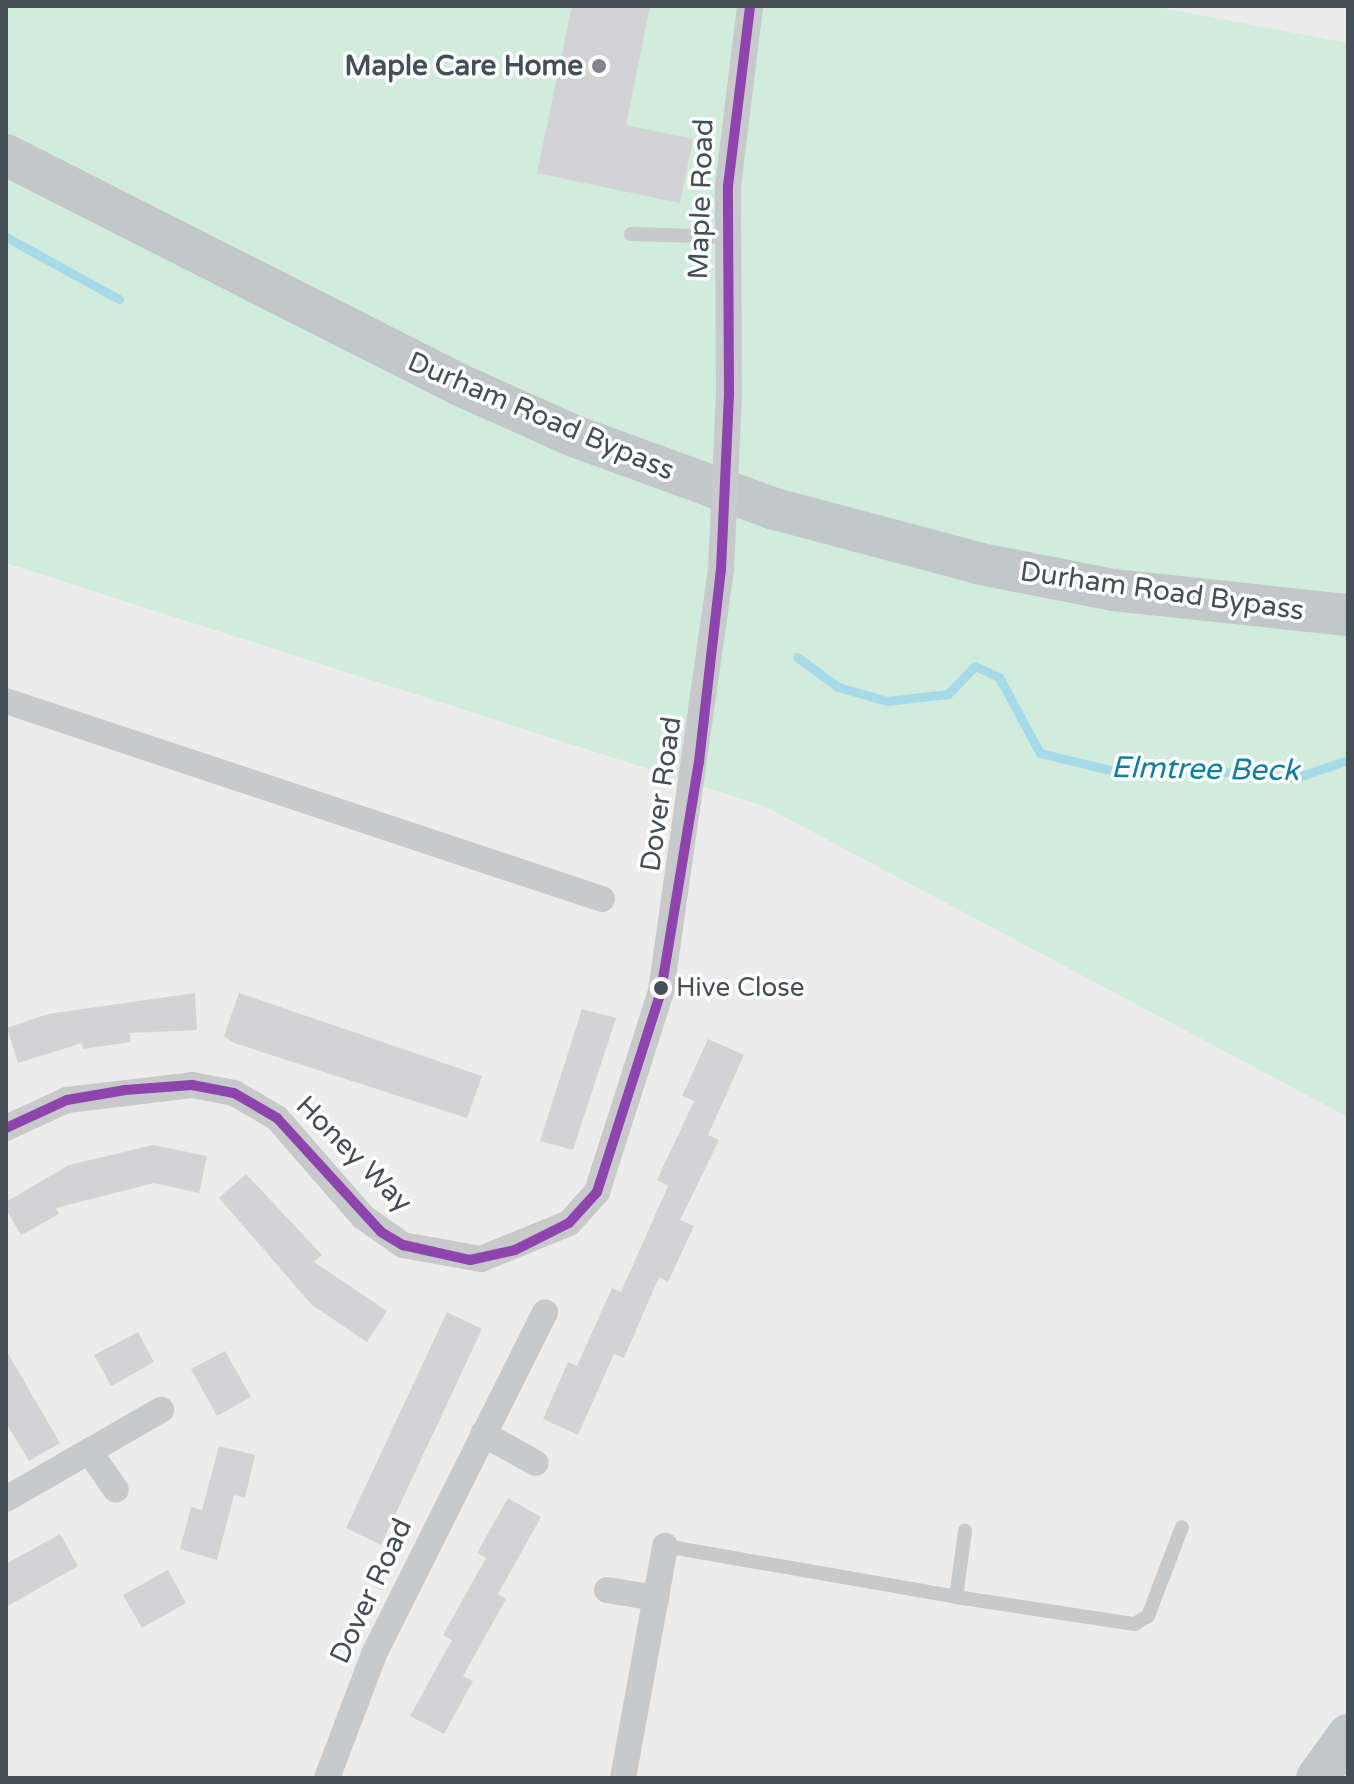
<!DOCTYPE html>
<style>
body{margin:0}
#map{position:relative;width:1354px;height:1784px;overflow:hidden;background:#edecec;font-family:"Varela Round",sans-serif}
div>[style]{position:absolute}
.green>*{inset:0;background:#d1ebdc}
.stream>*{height:9px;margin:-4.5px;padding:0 4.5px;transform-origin:4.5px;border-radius:4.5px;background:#a7dae8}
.building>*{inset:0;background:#d3d3d5}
.lane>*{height:14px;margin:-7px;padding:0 7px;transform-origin:7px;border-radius:7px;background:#c7c9cb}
.street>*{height:26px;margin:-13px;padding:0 13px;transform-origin:13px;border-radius:13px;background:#c7c9cb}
.primary>*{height:42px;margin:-21px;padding:0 21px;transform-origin:21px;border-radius:21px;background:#c2c7ca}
.street-bridge>*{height:26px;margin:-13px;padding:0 13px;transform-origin:13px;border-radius:13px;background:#c7c9cb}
.bus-1>*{height:10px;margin:-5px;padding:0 5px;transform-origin:5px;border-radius:5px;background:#8e44ad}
.dots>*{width:22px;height:22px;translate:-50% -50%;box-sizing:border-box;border:4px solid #fff;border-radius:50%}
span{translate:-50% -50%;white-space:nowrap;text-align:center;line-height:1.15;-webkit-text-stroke:7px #fff;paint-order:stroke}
.bus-label{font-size:26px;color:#454f58}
.left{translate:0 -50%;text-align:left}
.poi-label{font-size:28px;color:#454f58;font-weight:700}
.right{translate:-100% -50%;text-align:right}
.street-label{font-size:28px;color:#454f58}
.water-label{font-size:30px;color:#127e9e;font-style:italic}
.frame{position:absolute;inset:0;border:8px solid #454f58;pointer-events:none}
</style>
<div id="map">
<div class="green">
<i style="clip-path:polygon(6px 6px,1152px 6px,1348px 43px,1348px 1117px,764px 806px,6px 563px)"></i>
</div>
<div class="stream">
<i style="left:6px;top:237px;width:129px;rotate:28.8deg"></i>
<i style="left:797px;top:657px;width:51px;rotate:36.2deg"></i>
<i style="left:838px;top:687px;width:51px;rotate:15.9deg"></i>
<i style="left:887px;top:701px;width:61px;rotate:-6.5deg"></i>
<i style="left:948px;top:694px;width:39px;rotate:-46deg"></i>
<i style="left:975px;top:666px;width:26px;rotate:25deg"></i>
<i style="left:999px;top:677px;width:86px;rotate:61.7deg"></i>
<i style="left:1040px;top:753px;width:80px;rotate:13.7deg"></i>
<i style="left:1118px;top:772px;width:93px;rotate:-0.6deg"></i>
<i style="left:1211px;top:771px;width:84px;rotate:4.8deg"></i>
<i style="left:1295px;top:778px;width:56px;rotate:-18.8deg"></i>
</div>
<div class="building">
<i style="clip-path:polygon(572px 6px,650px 6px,626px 125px,693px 139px,680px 203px,537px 173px)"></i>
<i style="clip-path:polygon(195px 993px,197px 1030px,130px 1033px,131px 1042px,83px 1049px,82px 1043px,18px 1063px,7px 1028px,48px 1014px)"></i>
<i style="clip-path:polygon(239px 993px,482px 1076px,467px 1118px,234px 1043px,224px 1036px)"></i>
<i style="clip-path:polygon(582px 1009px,616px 1018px,573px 1150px,540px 1141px)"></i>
<i style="clip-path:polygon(708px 1039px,744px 1055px,708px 1135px,719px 1140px,680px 1220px,694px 1226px,668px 1282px,659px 1277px,624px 1358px,614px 1354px,578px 1435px,543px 1419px,568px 1362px,577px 1366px,612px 1288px,621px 1292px,668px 1186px,657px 1180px,694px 1101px,682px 1096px)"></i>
<i style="clip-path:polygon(153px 1145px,207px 1156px,199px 1193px,154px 1183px,56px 1208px,59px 1214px,21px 1235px,6px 1209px,6px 1202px,69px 1165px)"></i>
<i style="clip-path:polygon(246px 1174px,322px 1255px,314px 1262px,387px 1311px,367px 1342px,312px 1305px,219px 1198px)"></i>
<i style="clip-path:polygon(447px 1312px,482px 1329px,381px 1545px,346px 1528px)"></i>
<i style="clip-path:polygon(138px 1332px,154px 1362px,111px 1386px,94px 1355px)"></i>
<i style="clip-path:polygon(6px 1350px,60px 1443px,29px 1461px,6px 1423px)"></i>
<i style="clip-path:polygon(225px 1351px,251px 1397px,217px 1416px,191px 1369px)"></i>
<i style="clip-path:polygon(219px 1446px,255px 1455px,245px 1498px,234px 1495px,217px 1560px,180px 1549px,191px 1507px,202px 1510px)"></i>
<i style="clip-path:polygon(508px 1498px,541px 1517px,498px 1594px,506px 1599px,463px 1676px,473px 1681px,444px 1734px,410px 1716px,452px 1640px,443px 1635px,486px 1558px,477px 1553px)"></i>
<i style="clip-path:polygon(60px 1534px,78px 1566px,6px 1607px,6px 1564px)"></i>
<i style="clip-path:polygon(168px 1570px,186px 1603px,142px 1628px,123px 1595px)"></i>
</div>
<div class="lane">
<i style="left:631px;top:234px;width:98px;rotate:1.8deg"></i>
<i style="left:665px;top:1546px;width:295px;rotate:9.9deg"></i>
<i style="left:956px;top:1597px;width:67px;rotate:-82.2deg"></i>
<i style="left:956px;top:1597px;width:181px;rotate:8.6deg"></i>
<i style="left:1135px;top:1624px;width:15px;rotate:-32deg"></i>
<i style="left:1148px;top:1616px;width:95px;rotate:-69.1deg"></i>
</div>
<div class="street">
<i style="left:729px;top:395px;width:209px;rotate:-90.3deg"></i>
<i style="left:728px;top:186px;width:181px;rotate:-83deg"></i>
<i style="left:6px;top:701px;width:628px;rotate:18.38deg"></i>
<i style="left:6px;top:1128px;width:67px;rotate:-24.7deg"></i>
<i style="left:67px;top:1100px;width:126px;rotate:-6.8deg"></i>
<i style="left:192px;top:1085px;width:43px;rotate:10.8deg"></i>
<i style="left:234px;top:1093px;width:50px;rotate:30.2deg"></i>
<i style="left:277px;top:1118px;width:131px;rotate:49deg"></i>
<i style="left:363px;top:1217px;width:49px;rotate:35deg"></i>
<i style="left:403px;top:1245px;width:79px;rotate:10.2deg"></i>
<i style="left:481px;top:1259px;width:95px;rotate:-22.2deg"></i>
<i style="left:569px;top:1223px;width:42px;rotate:-47.9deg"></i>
<i style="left:597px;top:1192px;width:211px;rotate:-72.3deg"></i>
<i style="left:661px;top:991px;width:425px;rotate:-81.9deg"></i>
<i style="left:483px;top:1434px;width:60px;rotate:28.7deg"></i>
<i style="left:89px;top:1451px;width:47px;rotate:55.3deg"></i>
<i style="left:6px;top:1499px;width:179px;rotate:-29.9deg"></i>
<i style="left:607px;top:1590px;width:50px;rotate:9.3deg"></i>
<i style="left:327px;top:1778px;width:133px;rotate:-69.2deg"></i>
<i style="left:374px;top:1654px;width:382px;rotate:-63.4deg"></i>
<i style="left:623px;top:1778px;width:236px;rotate:-79.7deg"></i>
</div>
<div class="primary">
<i style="left:6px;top:155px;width:509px;rotate:26.87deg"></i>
<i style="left:460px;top:385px;width:125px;rotate:24.1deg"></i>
<i style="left:574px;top:436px;width:214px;rotate:20deg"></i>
<i style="left:775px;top:509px;width:213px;rotate:14.9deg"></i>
<i style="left:981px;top:564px;width:135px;rotate:11.1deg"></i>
<i style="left:1113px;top:590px;width:236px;rotate:6.1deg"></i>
<i style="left:1317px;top:1778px;width:53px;rotate:-54.2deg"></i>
</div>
<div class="street-bridge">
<i style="left:721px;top:570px;width:175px;rotate:-87.4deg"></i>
</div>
<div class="bus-1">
<i style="left:6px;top:1128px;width:67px;rotate:-24.7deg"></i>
<i style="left:67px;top:1100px;width:59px;rotate:-9.8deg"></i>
<i style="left:125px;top:1090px;width:67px;rotate:-4.3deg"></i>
<i style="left:192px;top:1085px;width:43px;rotate:10.8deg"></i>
<i style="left:234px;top:1093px;width:50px;rotate:30.2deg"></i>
<i style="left:277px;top:1118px;width:154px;rotate:47.6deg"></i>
<i style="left:381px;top:1232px;width:26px;rotate:31deg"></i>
<i style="left:403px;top:1245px;width:69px;rotate:12.6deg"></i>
<i style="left:470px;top:1260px;width:46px;rotate:-12.5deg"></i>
<i style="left:515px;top:1250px;width:60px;rotate:-26.6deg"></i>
<i style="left:569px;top:1223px;width:42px;rotate:-47.9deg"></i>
<i style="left:597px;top:1192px;width:211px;rotate:-72.3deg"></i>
<i style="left:661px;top:991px;width:232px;rotate:-80.6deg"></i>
<i style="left:699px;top:762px;width:193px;rotate:-83.5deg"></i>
<i style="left:721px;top:570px;width:175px;rotate:-87.4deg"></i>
<i style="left:729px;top:395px;width:209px;rotate:-90.3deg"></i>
<i style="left:728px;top:186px;width:181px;rotate:-83deg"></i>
</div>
<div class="dots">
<i style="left:599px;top:66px;background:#80868c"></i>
<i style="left:661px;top:988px;background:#454f58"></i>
</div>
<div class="bus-label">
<span class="left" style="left:676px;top:988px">Hive Close</span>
</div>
<div class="poi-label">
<span class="right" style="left:583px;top:66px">Maple Care Home</span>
</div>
<div class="street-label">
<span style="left:701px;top:199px;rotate:-88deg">Maple Road</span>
<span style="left:541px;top:416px;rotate:23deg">Durham Road Bypass</span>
<span style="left:1162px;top:591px;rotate:8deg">Durham Road Bypass</span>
<span style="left:661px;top:794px;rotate:-82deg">Dover Road</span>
<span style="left:354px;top:1154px;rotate:45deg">Honey Way</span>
<span style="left:371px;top:1591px;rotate:-65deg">Dover Road</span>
</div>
<div class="water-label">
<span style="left:1205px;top:770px;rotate:1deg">Elmtree Beck</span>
</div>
<div class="frame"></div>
</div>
